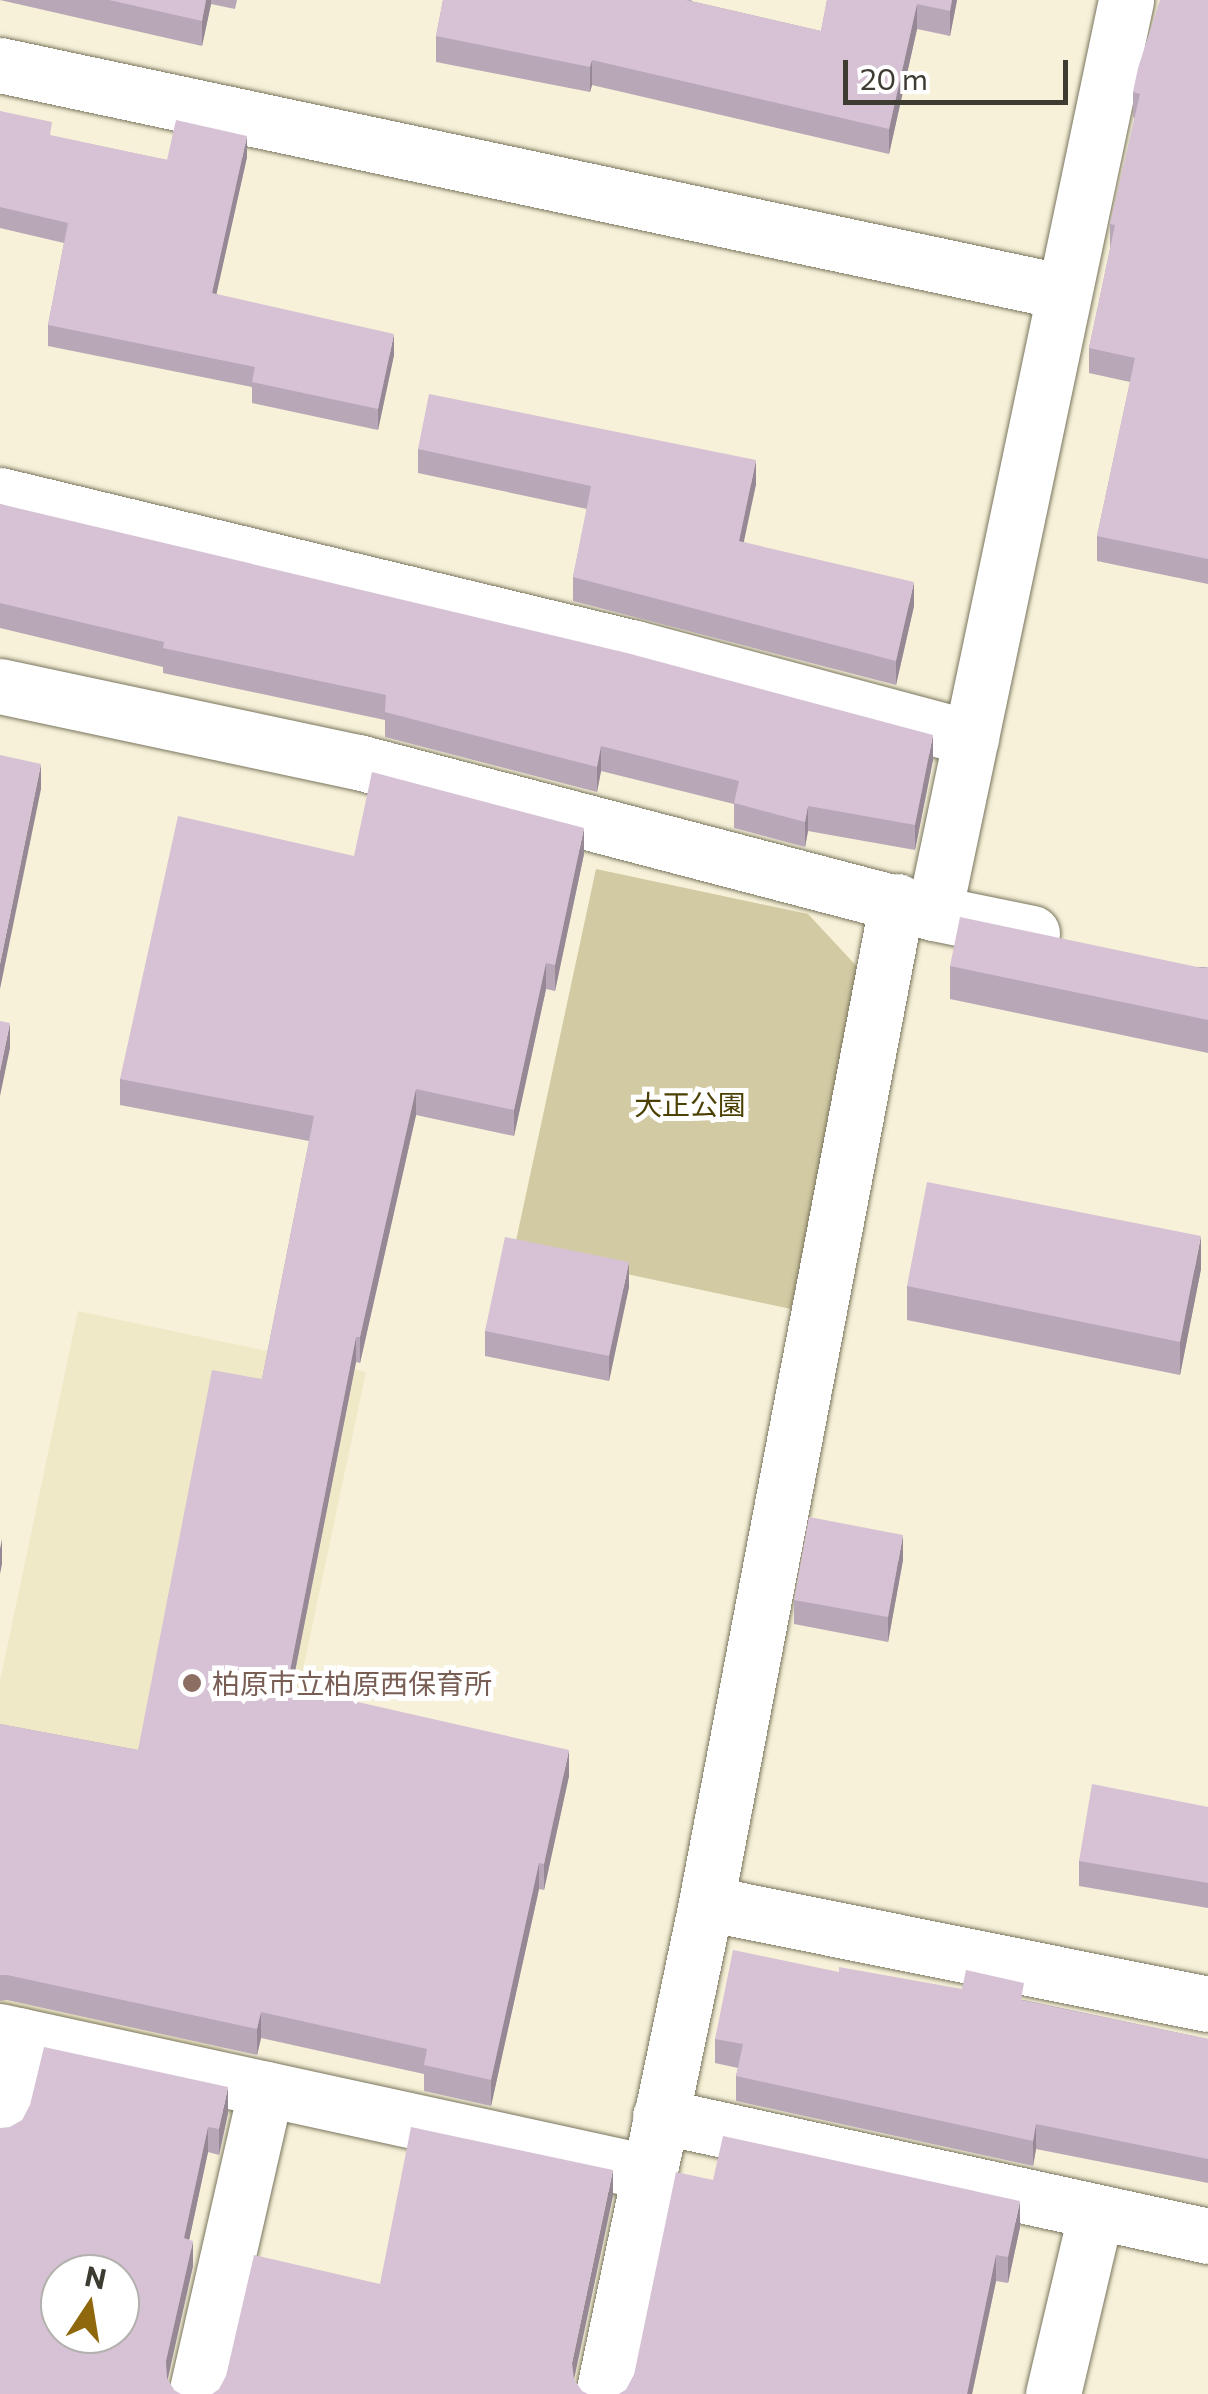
<!DOCTYPE html>
<meta charset="utf-8">
<style>
body{margin:0}
#map{position:relative;width:1208px;height:2394px;overflow:hidden;background:#f6f1d8;font-family:Commissioner,"Noto Sans JP",sans-serif}
div>[style]{position:absolute}
.built>*{inset:0;background:#f0e9c8}
.green>*{inset:0;background:#d2caa3}
.roads{filter:drop-shadow(0 0 2px #7a755f) drop-shadow(0 0 2px #7a755f)}
.minor>*{height:55px;margin:-27.5px;padding:0 27.5px;transform-origin:27.5px;border-radius:27.5px;background:#fff}
.wall>*{inset:0;background:#b8a7b6}
.shaded-wall>*{inset:0;background:#968894}
.building>*{inset:0;background:#d6c2d4}
.dots>*{width:28px;height:28px;translate:-50% -50%;box-sizing:border-box;border:5px solid #fff;border-radius:50%}
span{translate:-50% -50%;white-space:nowrap;text-align:center;line-height:1.15;-webkit-text-stroke:10px #fff;paint-order:stroke}
.park-label{font-size:28px;color:#4c4103}
.education-label{font-size:28px;color:#785e54}
.left{translate:0 -50%;text-align:left}
.north{position:absolute;left:40px;top:2254px;width:100px;height:100px;box-sizing:border-box;background:#fff;border:2px solid #b2b1ad;border-radius:50%;rotate:12deg;font-size:28px;font-weight:700;line-height:40px;text-align:center;color:#3e3b32}
.north::after{content:'';display:block;margin:auto;width:35px;height:45px;background:#8f670d;clip-path:polygon(50% 0,100% 100%,50% 72%,0 100%)}
.scale{position:absolute;left:843px;top:60px;width:225px;height:45px;box-sizing:border-box;border:5px solid #3e3b32;border-top:0;padding-left:12px;font-size:30px;line-height:35px;white-space:nowrap;color:#3e3b32;-webkit-text-stroke:8px #fff;paint-order:stroke}
</style>
<div id="map">
<div class="built">
<i style="clip-path:polygon(78px 1311px,366px 1372px,221px 2057px,0 2011px,0 1681px)"></i>
</div>
<div class="green">
<i style="clip-path:polygon(596px 869px,808px 914px,863px 973px,791px 1309px,514px 1250px)"></i>
</div>
<div class="roads">
<div class="minor">
<i style="left:0;top:65px;width:1088px;rotate:12.04deg"></i>
<i style="left:0;top:495px;width:653px;rotate:13.55deg"></i>
<i style="left:635px;top:648px;width:348px;rotate:15deg"></i>
<i style="left:0;top:686px;width:366px;rotate:12deg"></i>
<i style="left:358px;top:762px;width:595px;rotate:14.69deg"></i>
<i style="left:934px;top:913px;width:100px;rotate:11.5deg"></i>
<i style="left:934px;top:913px;width:933px;rotate:-78.12deg"></i>
<i style="left:706px;top:1903px;width:512px;rotate:11.38deg"></i>
<i style="left:0;top:2031px;width:663px;rotate:12.28deg"></i>
<i style="left:660px;top:2116px;width:561px;rotate:12.35deg"></i>
<i style="left:0;top:2124px;width:91px;rotate:-77.3deg"></i>
<i style="left:196px;top:2394px;width:313px;rotate:-77.1deg"></i>
<i style="left:603px;top:2394px;width:502px;rotate:-78.15deg"></i>
<i style="left:706px;top:1903px;width:1020px;rotate:-79.21deg"></i>
<i style="left:1053px;top:2394px;width:187px;rotate:-76.7deg"></i>
</div>
</div>
<div class="wall">
<i style="clip-path:polygon(0 0,237px 0,235px 9px,211px 4px,202px 46px)"></i>
<i style="clip-path:polygon(443px 0,692px 0,691px 1px,821px 31px,827px 0,957px 0,950px 36px,917px 29px,889px 154px,592px 85px,590px 92px,436px 62px,436px 36px)"></i>
<i style="clip-path:polygon(1208px 0,1208px 584px,1097px 561px,1097px 536px,1130px 382px,1089px 373px,1089px 348px,1110px 249px,1110px 224px,1135px 118px,1133px 117px,1133px 92px)"></i>
<i style="clip-path:polygon(0 111px,52px 136px,167px 160px,247px 157px,216px 294px,394px 355px,378px 430px,252px 403px,252px 387px,48px 346px,48px 325px,64px 243px,0 228px)"></i>
<i style="clip-path:polygon(418px 449px,756px 484px,743px 542px,914px 606px,896px 685px,573px 601px,573px 577px,587px 509px,418px 473px)"></i>
<i style="clip-path:polygon(0 504px,933px 760px,915px 850px,808px 831px,805px 847px,734px 828px,734px 804px,601px 771px,597px 792px,385px 737px,385px 720px,163px 673px,163px 667px,0 628px)"></i>
<i style="clip-path:polygon(584px 854px,555px 991px,546px 989px,514px 1136px,416px 1115px,360px 1363px,356px 1362px,292px 1687px,569px 1776px,544px 1890px,539px 1889px,491px 2106px,424px 2091px,424px 2074px,261px 2038px,257px 2055px,7px 2000px,0 2001px,0 1724px,138px 1750px,262px 1379px,309px 1141px,120px 1105px,120px 1079px,354px 856px)"></i>
<i style="clip-path:polygon(950px 966px,1208px 967px,1208px 1053px,950px 999px)"></i>
<i style="clip-path:polygon(1201px 1269px,1180px 1375px,907px 1320px,907px 1286px)"></i>
<i style="clip-path:polygon(629px 1287px,609px 1381px,485px 1356px,485px 1331px)"></i>
<i style="clip-path:polygon(903px 1560px,888px 1642px,794px 1624px,794px 1600px)"></i>
<i style="clip-path:polygon(1208px 1807px,1208px 1908px,1079px 1886px,1079px 1861px)"></i>
<i style="clip-path:polygon(839px 1972px,1024px 2000px,1208px 2039px,1208px 2183px,1036px 2149px,1033px 2166px,736px 2101px,736px 2076px,738px 2068px,715px 2063px,715px 2039px)"></i>
<i style="clip-path:polygon(228px 2113px,219px 2155px,208px 2152px,189px 2240px,193px 2266px,167px 2379px,174px 2390px,0 2394px,0 2128px)"></i>
<i style="clip-path:polygon(713px 2180px,1020px 2227px,1008px 2283px,996px 2281px,972px 2394px,619px 2394px,626px 2390px,634px 2375px)"></i>
</div>
<div class="shaded-wall">
<i style="clip-path:polygon(206px 0,211px 0,211px 4px,202px 46px,202px 21px)"></i>
<i style="clip-path:polygon(952px 0,957px 0,950px 36px,950px 11px)"></i>
<i style="clip-path:polygon(917px 4px,917px 29px,889px 154px,889px 129px)"></i>
<i style="clip-path:polygon(592px 60px,592px 85px,590px 92px,590px 67px)"></i>
<i style="clip-path:polygon(247px 136px,247px 157px,212px 314px,212px 293px)"></i>
<i style="clip-path:polygon(394px 334px,394px 355px,378px 430px,378px 409px)"></i>
<i style="clip-path:polygon(756px 460px,756px 484px,739px 565px,739px 541px)"></i>
<i style="clip-path:polygon(914px 582px,914px 606px,896px 685px,896px 661px)"></i>
<i style="clip-path:polygon(933px 735px,933px 760px,915px 850px,915px 825px)"></i>
<i style="clip-path:polygon(601px 746px,601px 771px,597px 792px,597px 767px)"></i>
<i style="clip-path:polygon(41px 764px,41px 789px,0 989px,0 964px)"></i>
<i style="clip-path:polygon(808px 806px,808px 831px,805px 847px,805px 822px)"></i>
<i style="clip-path:polygon(584px 828px,584px 854px,555px 991px,555px 965px)"></i>
<i style="clip-path:polygon(546px 963px,546px 989px,514px 1136px,514px 1110px)"></i>
<i style="clip-path:polygon(10px 1023px,10px 1048px,0 1096px,0 1071px)"></i>
<i style="clip-path:polygon(416px 1089px,416px 1115px,360px 1363px,360px 1337px)"></i>
<i style="clip-path:polygon(1201px 1236px,1201px 1269px,1180px 1375px,1180px 1342px)"></i>
<i style="clip-path:polygon(629px 1262px,629px 1287px,609px 1381px,609px 1356px)"></i>
<i style="clip-path:polygon(356px 1337px,356px 1362px,287px 1712px,287px 1686px)"></i>
<i style="clip-path:polygon(903px 1535px,903px 1560px,888px 1642px,888px 1617px)"></i>
<i style="clip-path:polygon(2px 1539px,2px 1564px,0 1574px,0 1549px)"></i>
<i style="clip-path:polygon(569px 1750px,569px 1776px,544px 1890px,544px 1864px)"></i>
<i style="clip-path:polygon(539px 1863px,539px 1889px,491px 2106px,491px 2080px)"></i>
<i style="clip-path:polygon(261px 2012px,261px 2038px,257px 2055px,257px 2029px)"></i>
<i style="clip-path:polygon(228px 2087px,228px 2113px,219px 2155px,219px 2129px)"></i>
<i style="clip-path:polygon(1036px 2124px,1036px 2149px,1033px 2166px,1033px 2141px)"></i>
<i style="clip-path:polygon(208px 2127px,208px 2152px,184px 2264px,184px 2238px)"></i>
<i style="clip-path:polygon(613px 2170px,613px 2196px,572px 2389px,572px 2363px)"></i>
<i style="clip-path:polygon(1020px 2201px,1020px 2227px,1008px 2283px,1008px 2257px)"></i>
<i style="clip-path:polygon(193px 2241px,193px 2266px,166px 2387px,166px 2361px)"></i>
<i style="clip-path:polygon(996px 2255px,996px 2281px,972px 2394px,967px 2394px)"></i>
</div>
<div class="building">
<i style="clip-path:polygon(109px 0,206px 0,202px 21px)"></i>
<i style="clip-path:polygon(443px 0,686px 0,821px 31px,827px 0,952px 0,950px 11px,917px 4px,889px 129px,592px 60px,590px 67px,436px 36px)"></i>
<i style="clip-path:polygon(1160px 0,1208px 0,1208px 559px,1097px 536px,1135px 358px,1089px 348px,1115px 225px,1110px 224px,1140px 94px,1133px 92px,1138px 68px)"></i>
<i style="clip-path:polygon(0 111px,52px 122px,50px 135px,167px 160px,176px 120px,247px 136px,212px 293px,394px 334px,378px 409px,252px 382px,255px 367px,48px 325px,68px 223px,0 207px)"></i>
<i style="clip-path:polygon(429px 394px,756px 460px,739px 541px,914px 582px,896px 661px,573px 577px,591px 486px,418px 449px)"></i>
<i style="clip-path:polygon(0 504px,627px 653px,933px 735px,915px 825px,808px 806px,805px 822px,734px 803px,739px 781px,601px 746px,597px 767px,385px 712px,386px 695px,163px 648px,164px 642px,0 603px)"></i>
<i style="clip-path:polygon(0 755px,41px 764px,0 964px)"></i>
<i style="clip-path:polygon(372px 772px,584px 828px,555px 965px,546px 963px,514px 1110px,416px 1089px,360px 1337px,356px 1337px,287px 1686px,569px 1750px,544px 1864px,539px 1863px,491px 2080px,424px 2065px,427px 2049px,261px 2012px,257px 2029px,7px 1975px,0 1975px,0 1724px,138px 1750px,212px 1370px,262px 1379px,314px 1116px,120px 1079px,178px 816px,354px 856px)"></i>
<i style="clip-path:polygon(960px 917px,1202px 968px,1208px 967px,1208px 1020px,950px 966px)"></i>
<i style="clip-path:polygon(0 1021px,10px 1023px,0 1071px)"></i>
<i style="clip-path:polygon(927px 1182px,1201px 1236px,1180px 1342px,907px 1286px)"></i>
<i style="clip-path:polygon(505px 1237px,629px 1262px,609px 1356px,485px 1331px)"></i>
<i style="clip-path:polygon(809px 1517px,903px 1535px,888px 1617px,794px 1600px)"></i>
<i style="clip-path:polygon(1092px 1784px,1208px 1807px,1208px 1883px,1079px 1861px)"></i>
<i style="clip-path:polygon(733px 1950px,839px 1972px,839px 1967px,962px 1989px,966px 1970px,1024px 1983px,1021px 2000px,1208px 2039px,1208px 2159px,1036px 2124px,1033px 2141px,736px 2076px,743px 2044px,715px 2039px)"></i>
<i style="clip-path:polygon(evenodd,44px 2047px,228px 2087px,219px 2129px,208px 2127px,184px 2238px,193px 2241px,166px 2361px,167px 2378px,174px 2390px,181px 2394px,0 2394px,0 2128px,8px 2128px,22px 2120px,30px 2105px,44px 2047px,60px 2274px,120px 2274px,120px 2334px,60px 2334px,60px 2274px)"></i>
<i style="clip-path:polygon(411px 2127px,613px 2170px,572px 2363px,574px 2379px,582px 2391px,588px 2394px,212px 2394px,219px 2389px,226px 2376px,254px 2255px,380px 2284px)"></i>
<i style="clip-path:polygon(723px 2136px,1020px 2201px,1008px 2257px,996px 2255px,967px 2394px,619px 2394px,626px 2390px,634px 2375px,676px 2172px,713px 2180px)"></i>
</div>
<div class="dots">
<i style="left:192px;top:1683px;background:#8d6e63"></i>
</div>
<div class="park-label">
<span style="left:690px;top:1104px">大正公園</span>
</div>
<div class="education-label">
<span class="left" style="left:212px;top:1683px">柏原市立柏原西保育所</span>
</div>
<div class="north">N</div>
<div class="scale">20 m</div>
</div>
